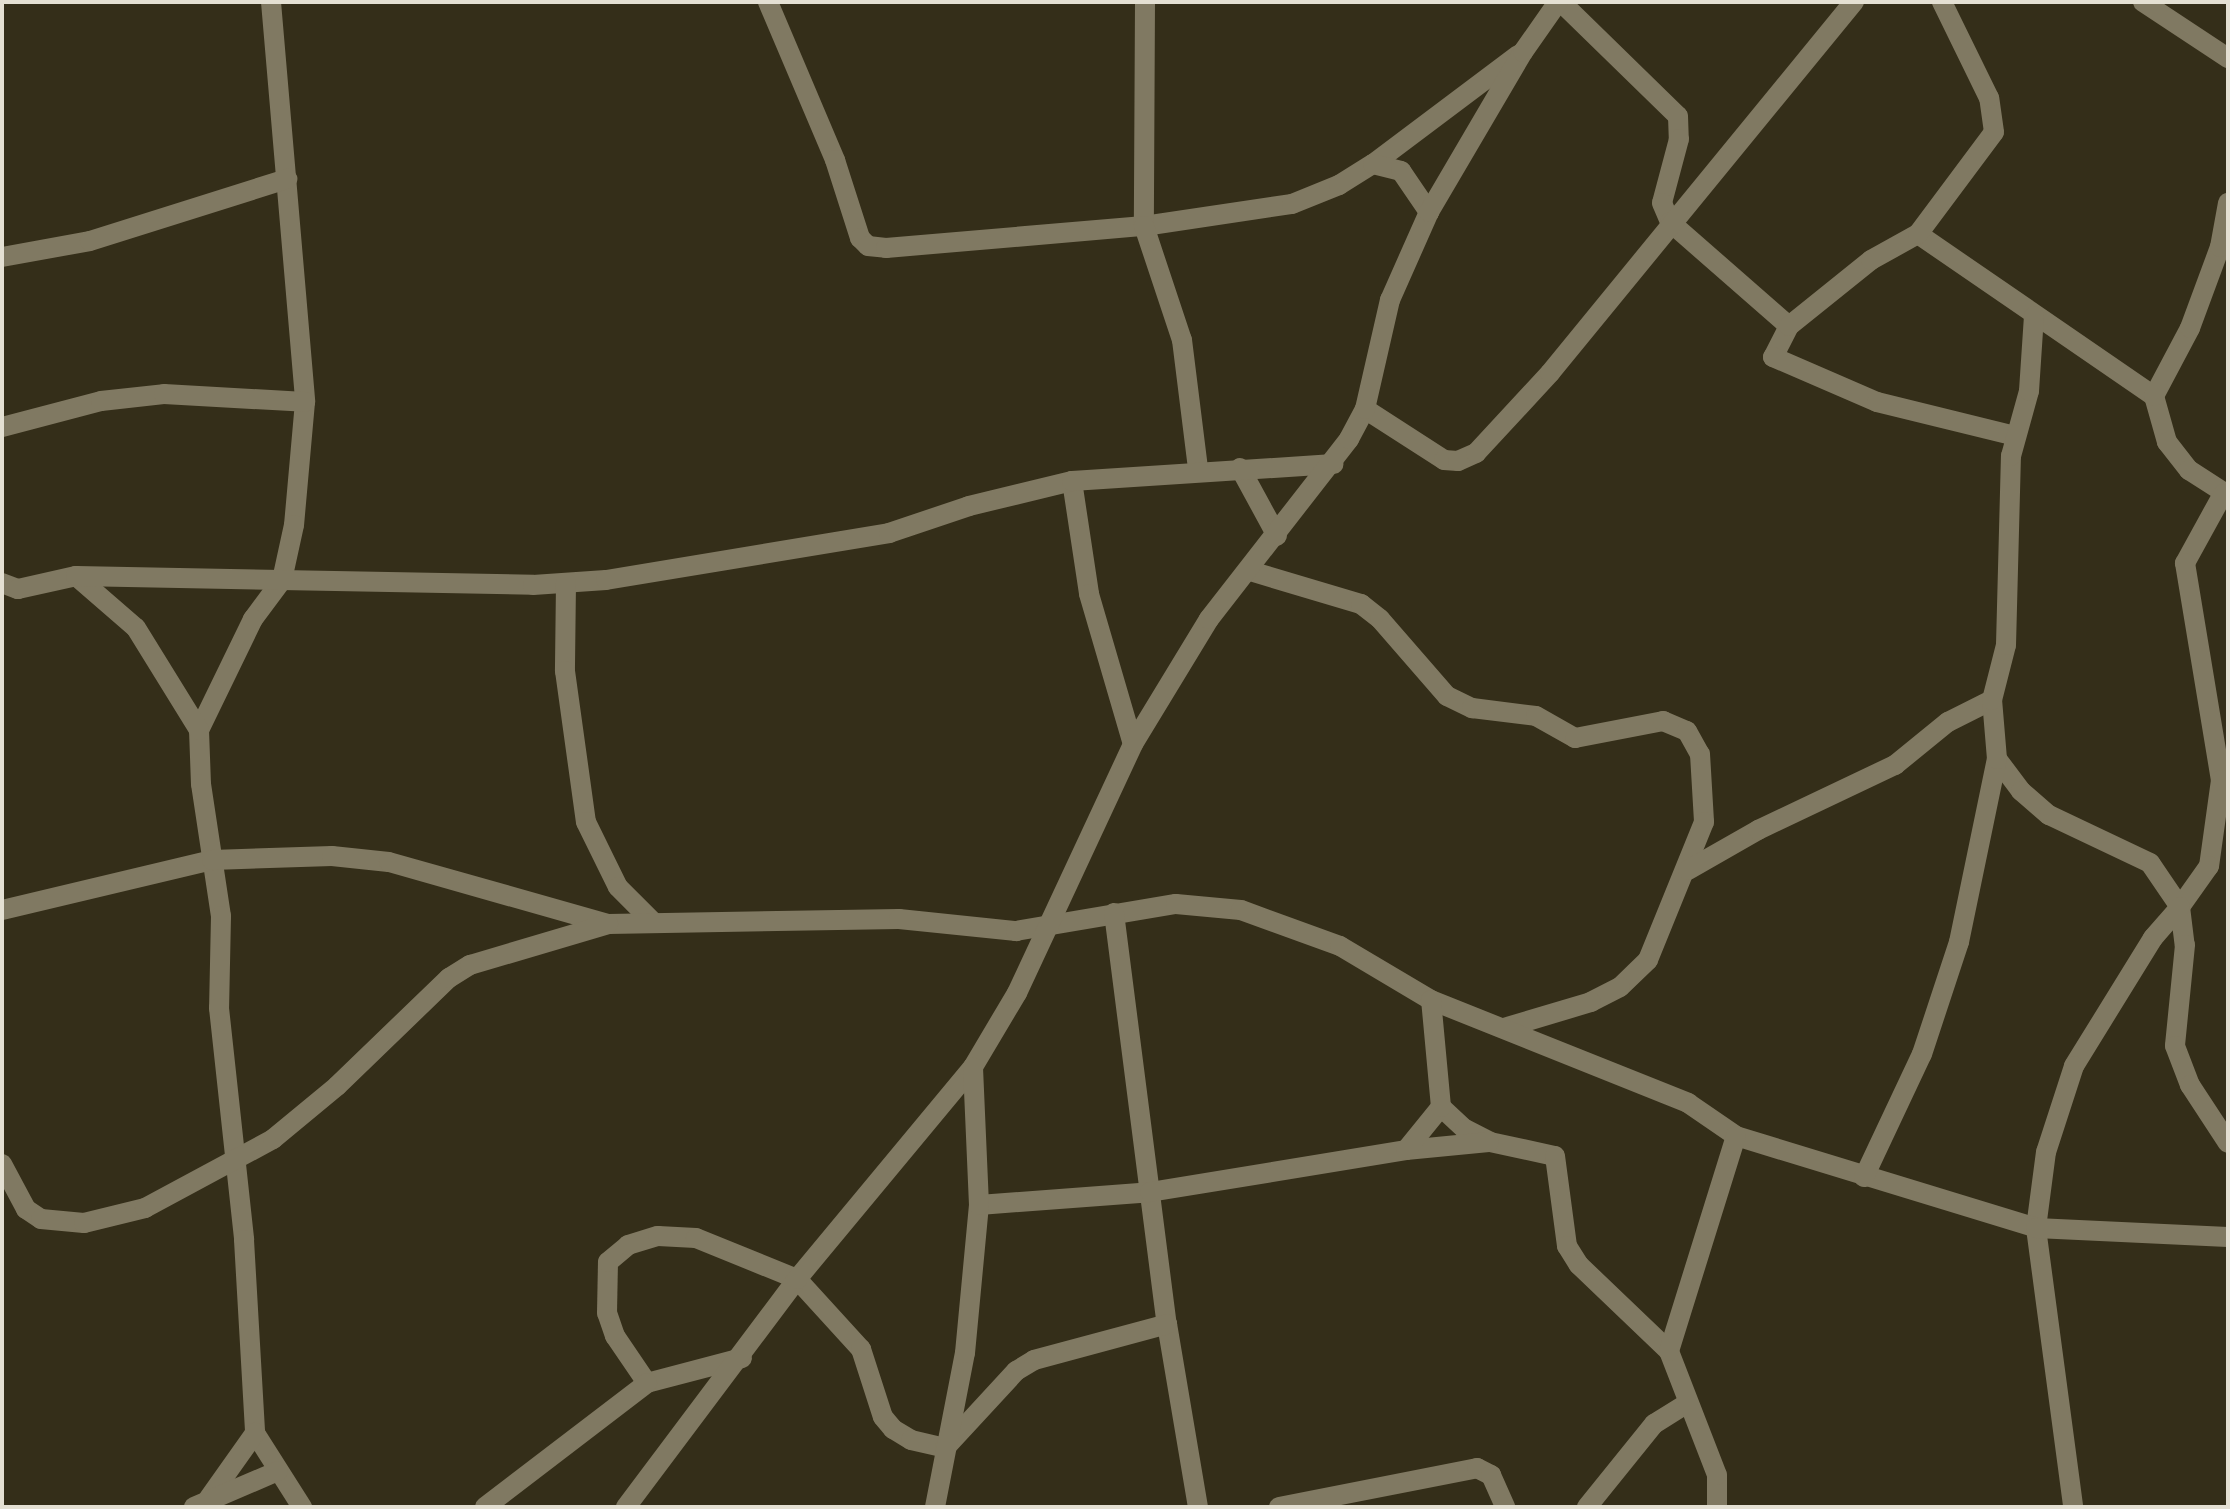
<!DOCTYPE html>
<style>
body{margin:0}
#map{position:relative;width:2230px;height:1509px;overflow:hidden;background:#342e19;font-family:"Noto Sans",sans-serif}
div>[style]{position:absolute}
.street>*{height:20px;margin:-10px;padding:0 10px;transform-origin:10px;border-radius:10px;background:#807962}
span{translate:-50% -50%;white-space:nowrap;text-align:center;line-height:1.15;-webkit-text-stroke:6px #2a240f;paint-order:stroke}
.frame{position:absolute;inset:0;border:4px solid #e4e0d3;pointer-events:none}
</style>
<div id="map">
<div class="street">
<i style="left:271px;top:2px;width:401px;rotate:85.1deg"></i>
<i style="left:305px;top:402px;width:123px;rotate:95.1deg"></i>
<i style="left:294px;top:525px;width:56px;rotate:102.3deg"></i>
<i style="left:282px;top:580px;width:49px;rotate:126.6deg"></i>
<i style="left:253px;top:619px;width:123px;rotate:115.9deg"></i>
<i style="left:199px;top:730px;width:54px;rotate:87.9deg"></i>
<i style="left:201px;top:784px;width:134px;rotate:81.4deg"></i>
<i style="left:221px;top:916px;width:92px;rotate:91.2deg"></i>
<i style="left:219px;top:1008px;width:233px;rotate:83.8deg"></i>
<i style="left:244px;top:1240px;width:193px;rotate:86.7deg"></i>
<i style="left:255px;top:1433px;width:88px;rotate:57.6deg"></i>
<i style="left:768px;top:2px;width:172px;rotate:67deg"></i>
<i style="left:835px;top:160px;width:82px;rotate:72.2deg"></i>
<i style="left:860px;top:238px;width:11px;rotate:45deg"></i>
<i style="left:868px;top:246px;width:18px;rotate:6deg"></i>
<i style="left:886px;top:248px;width:259px;rotate:-4.9deg"></i>
<i style="left:1144px;top:226px;width:150px;rotate:-8.5deg"></i>
<i style="left:1292px;top:204px;width:51px;rotate:-22deg"></i>
<i style="left:1339px;top:185px;width:40px;rotate:-32deg"></i>
<i style="left:1373px;top:164px;width:181px;rotate:-36.9deg"></i>
<i style="left:1145px;top:2px;width:224px;rotate:90.3deg"></i>
<i style="left:1144px;top:226px;width:120px;rotate:71.6deg"></i>
<i style="left:1182px;top:340px;width:130px;rotate:82.9deg"></i>
<i style="left:1561px;top:2px;width:163px;rotate:44.3deg"></i>
<i style="left:1678px;top:116px;width:23px;rotate:88deg"></i>
<i style="left:1679px;top:139px;width:66px;rotate:104.9deg"></i>
<i style="left:1662px;top:203px;width:21px;rotate:67deg"></i>
<i style="left:1670px;top:222px;width:158px;rotate:41.2deg"></i>
<i style="left:1789px;top:326px;width:35px;rotate:117deg"></i>
<i style="left:1773px;top:357px;width:113px;rotate:23.4deg"></i>
<i style="left:1877px;top:402px;width:142px;rotate:13.8deg"></i>
<i style="left:2143px;top:2px;width:102px;rotate:33.4deg"></i>
<i style="left:1373px;top:164px;width:29px;rotate:14deg"></i>
<i style="left:1401px;top:171px;width:50px;rotate:55.7deg"></i>
<i style="left:1918px;top:234px;width:286px;rotate:34.5deg"></i>
<i style="left:2154px;top:396px;width:48px;rotate:74.2deg"></i>
<i style="left:2167px;top:442px;width:36px;rotate:52deg"></i>
<i style="left:2189px;top:470px;width:46px;rotate:32.7deg"></i>
<i style="left:2px;top:257px;width:89px;rotate:-10.3deg"></i>
<i style="left:90px;top:241px;width:207px;rotate:-17.5deg"></i>
<i style="left:1789px;top:326px;width:105px;rotate:-38.8deg"></i>
<i style="left:1871px;top:260px;width:54px;rotate:-29deg"></i>
<i style="left:1918px;top:234px;width:127px;rotate:-53.3deg"></i>
<i style="left:1994px;top:132px;width:34px;rotate:-98deg"></i>
<i style="left:1989px;top:98px;width:107px;rotate:-116.1deg"></i>
<i style="left:2154px;top:396px;width:77px;rotate:-62.1deg"></i>
<i style="left:2190px;top:328px;width:86px;rotate:-69.7deg"></i>
<i style="left:2220px;top:247px;width:45px;rotate:-79.7deg"></i>
<i style="left:1365px;top:409px;width:94px;rotate:32.8deg"></i>
<i style="left:1444px;top:460px;width:14px;rotate:4deg"></i>
<i style="left:1458px;top:461px;width:20px;rotate:-24deg"></i>
<i style="left:1476px;top:453px;width:109px;rotate:-47.2deg"></i>
<i style="left:1550px;top:373px;width:480px;rotate:-50.7deg"></i>
<i style="left:2px;top:427px;width:102px;rotate:-14.7deg"></i>
<i style="left:101px;top:401px;width:63px;rotate:-6.3deg"></i>
<i style="left:164px;top:394px;width:141px;rotate:3.2deg"></i>
<i style="left:1240px;top:468px;width:77px;rotate:61.4deg"></i>
<i style="left:1072px;top:481px;width:114px;rotate:81.4deg"></i>
<i style="left:1089px;top:594px;width:156px;rotate:73.7deg"></i>
<i style="left:2223px;top:494px;width:79px;rotate:118.8deg"></i>
<i style="left:2185px;top:563px;width:220px;rotate:80.6deg"></i>
<i style="left:2221px;top:780px;width:87px;rotate:97.9deg"></i>
<i style="left:2209px;top:866px;width:50px;rotate:125.3deg"></i>
<i style="left:2180px;top:907px;width:38px;rotate:83deg"></i>
<i style="left:2185px;top:945px;width:101px;rotate:95.7deg"></i>
<i style="left:2175px;top:1046px;width:42px;rotate:69deg"></i>
<i style="left:2190px;top:1085px;width:69px;rotate:56.8deg"></i>
<i style="left:1250px;top:571px;width:116px;rotate:16.6deg"></i>
<i style="left:1361px;top:604px;width:24px;rotate:38deg"></i>
<i style="left:1380px;top:619px;width:102px;rotate:49deg"></i>
<i style="left:1447px;top:696px;width:28px;rotate:26deg"></i>
<i style="left:1472px;top:708px;width:64px;rotate:7.1deg"></i>
<i style="left:1536px;top:716px;width:45px;rotate:29.4deg"></i>
<i style="left:1575px;top:738px;width:90px;rotate:-10.9deg"></i>
<i style="left:1663px;top:721px;width:26px;rotate:23deg"></i>
<i style="left:1687px;top:731px;width:26px;rotate:61deg"></i>
<i style="left:1700px;top:754px;width:68px;rotate:86.6deg"></i>
<i style="left:1704px;top:822px;width:149px;rotate:112.1deg"></i>
<i style="left:1648px;top:960px;width:39px;rotate:136deg"></i>
<i style="left:1620px;top:987px;width:33px;rotate:153deg"></i>
<i style="left:1591px;top:1002px;width:91px;rotate:163.4deg"></i>
<i style="left:76px;top:576px;width:79px;rotate:40.9deg"></i>
<i style="left:136px;top:628px;width:120px;rotate:58.3deg"></i>
<i style="left:2px;top:583px;width:17px;rotate:21deg"></i>
<i style="left:18px;top:589px;width:59px;rotate:-12.6deg"></i>
<i style="left:76px;top:576px;width:457px;rotate:1.1deg"></i>
<i style="left:533px;top:585px;width:73px;rotate:-3.9deg"></i>
<i style="left:606px;top:580px;width:287px;rotate:-9.4deg"></i>
<i style="left:889px;top:533px;width:84px;rotate:-18.6deg"></i>
<i style="left:969px;top:506px;width:106px;rotate:-13.6deg"></i>
<i style="left:1072px;top:481px;width:262px;rotate:-3.7deg"></i>
<i style="left:566px;top:583px;width:88px;rotate:90.7deg"></i>
<i style="left:565px;top:671px;width:152px;rotate:82.1deg"></i>
<i style="left:586px;top:822px;width:72px;rotate:63.8deg"></i>
<i style="left:618px;top:887px;width:51px;rotate:45deg"></i>
<i style="left:1997px;top:759px;width:40px;rotate:53deg"></i>
<i style="left:2021px;top:791px;width:37px;rotate:41deg"></i>
<i style="left:2049px;top:815px;width:112px;rotate:25.4deg"></i>
<i style="left:2150px;top:863px;width:53px;rotate:55.7deg"></i>
<i style="left:2180px;top:907px;width:41px;rotate:131.1deg"></i>
<i style="left:2153px;top:938px;width:150px;rotate:121.7deg"></i>
<i style="left:2074px;top:1066px;width:90px;rotate:108deg"></i>
<i style="left:2046px;top:1152px;width:77px;rotate:97.5deg"></i>
<i style="left:2036px;top:1228px;width:281px;rotate:82.4deg"></i>
<i style="left:1688px;top:870px;width:81px;rotate:-29.7deg"></i>
<i style="left:1758px;top:830px;width:152px;rotate:-25.4deg"></i>
<i style="left:1895px;top:765px;width:68px;rotate:-39.1deg"></i>
<i style="left:1948px;top:722px;width:49px;rotate:-26.6deg"></i>
<i style="left:2px;top:910px;width:216px;rotate:-13.4deg"></i>
<i style="left:212px;top:860px;width:120px;rotate:-1.9deg"></i>
<i style="left:332px;top:856px;width:57px;rotate:6deg"></i>
<i style="left:389px;top:862px;width:228px;rotate:15.8deg"></i>
<i style="left:608px;top:924px;width:291px;rotate:-1deg"></i>
<i style="left:899px;top:919px;width:118px;rotate:5.9deg"></i>
<i style="left:1016px;top:931px;width:162px;rotate:-9.6deg"></i>
<i style="left:1176px;top:904px;width:65px;rotate:5.3deg"></i>
<i style="left:1241px;top:910px;width:105px;rotate:20deg"></i>
<i style="left:1340px;top:946px;width:106px;rotate:30.7deg"></i>
<i style="left:1431px;top:1000px;width:277px;rotate:21.8deg"></i>
<i style="left:1688px;top:1103px;width:58px;rotate:34.5deg"></i>
<i style="left:1736px;top:1136px;width:314px;rotate:17deg"></i>
<i style="left:2036px;top:1228px;width:192px;rotate:2.7deg"></i>
<i style="left:1114px;top:913px;width:414px;rotate:82.7deg"></i>
<i style="left:1167px;top:1324px;width:186px;rotate:80.4deg"></i>
<i style="left:1441px;top:1107px;width:33px;rotate:43deg"></i>
<i style="left:1465px;top:1129px;width:28px;rotate:27deg"></i>
<i style="left:1490px;top:1142px;width:66px;rotate:12.2deg"></i>
<i style="left:1555px;top:1156px;width:91px;rotate:82.4deg"></i>
<i style="left:1567px;top:1246px;width:22px;rotate:58deg"></i>
<i style="left:1579px;top:1265px;width:124px;rotate:43.7deg"></i>
<i style="left:1406px;top:1150px;width:83px;rotate:-5.5deg"></i>
<i style="left:2px;top:1164px;width:51px;rotate:61.9deg"></i>
<i style="left:26px;top:1209px;width:18px;rotate:34deg"></i>
<i style="left:41px;top:1219px;width:43px;rotate:5.3deg"></i>
<i style="left:84px;top:1223px;width:63px;rotate:-13.8deg"></i>
<i style="left:145px;top:1208px;width:145px;rotate:-28.3deg"></i>
<i style="left:273px;top:1139px;width:83px;rotate:-39.6deg"></i>
<i style="left:337px;top:1086px;width:156px;rotate:-44deg"></i>
<i style="left:449px;top:978px;width:25px;rotate:-32deg"></i>
<i style="left:470px;top:965px;width:144px;rotate:-16.5deg"></i>
<i style="left:1864px;top:1177px;width:136px;rotate:-64.8deg"></i>
<i style="left:1922px;top:1054px;width:118px;rotate:-71.7deg"></i>
<i style="left:1959px;top:942px;width:187px;rotate:-78.3deg"></i>
<i style="left:1997px;top:759px;width:59px;rotate:-94.8deg"></i>
<i style="left:1992px;top:700px;width:57px;rotate:-75.7deg"></i>
<i style="left:2006px;top:645px;width:189px;rotate:-88.5deg"></i>
<i style="left:2011px;top:456px;width:67px;rotate:-74.5deg"></i>
<i style="left:2029px;top:391px;width:75px;rotate:-86.2deg"></i>
<i style="left:979px;top:1205px;width:171px;rotate:-4.3deg"></i>
<i style="left:1150px;top:1192px;width:259px;rotate:-9.3deg"></i>
<i style="left:1406px;top:1150px;width:55px;rotate:-50.9deg"></i>
<i style="left:1441px;top:1107px;width:107px;rotate:-95.3deg"></i>
<i style="left:742px;top:1358px;width:98px;rotate:165.3deg"></i>
<i style="left:647px;top:1383px;width:57px;rotate:-124.2deg"></i>
<i style="left:615px;top:1336px;width:24px;rotate:-109deg"></i>
<i style="left:607px;top:1313px;width:51px;rotate:-88.9deg"></i>
<i style="left:608px;top:1262px;width:26px;rotate:-40deg"></i>
<i style="left:628px;top:1245px;width:31px;rotate:-17deg"></i>
<i style="left:658px;top:1236px;width:38px;rotate:3deg"></i>
<i style="left:696px;top:1238px;width:109px;rotate:22.1deg"></i>
<i style="left:797px;top:1279px;width:95px;rotate:47.6deg"></i>
<i style="left:861px;top:1349px;width:71px;rotate:72.1deg"></i>
<i style="left:883px;top:1417px;width:16px;rotate:50deg"></i>
<i style="left:893px;top:1429px;width:21px;rotate:31deg"></i>
<i style="left:911px;top:1440px;width:35px;rotate:13deg"></i>
<i style="left:945px;top:1448px;width:105px;rotate:-47.3deg"></i>
<i style="left:1016px;top:1371px;width:21px;rotate:-31deg"></i>
<i style="left:1034px;top:1360px;width:138px;rotate:-15.1deg"></i>
<i style="left:209px;top:1498px;width:80px;rotate:-54.7deg"></i>
<i style="left:194px;top:1507px;width:91px;rotate:-23.2deg"></i>
<i style="left:485px;top:1507px;width:204px;rotate:-37.4deg"></i>
<i style="left:626px;top:1507px;width:285px;rotate:-53.1deg"></i>
<i style="left:797px;top:1279px;width:276px;rotate:-50.3deg"></i>
<i style="left:973px;top:1067px;width:86px;rotate:-59.3deg"></i>
<i style="left:1017px;top:993px;width:275px;rotate:-65deg"></i>
<i style="left:1133px;top:744px;width:146px;rotate:-58.7deg"></i>
<i style="left:1209px;top:619px;width:228px;rotate:-52.1deg"></i>
<i style="left:1349px;top:439px;width:34px;rotate:-62deg"></i>
<i style="left:1365px;top:409px;width:112px;rotate:-77.1deg"></i>
<i style="left:1390px;top:300px;width:96px;rotate:-66.1deg"></i>
<i style="left:1429px;top:212px;width:186px;rotate:-59.6deg"></i>
<i style="left:1523px;top:52px;width:61px;rotate:-55deg"></i>
<i style="left:935px;top:1507px;width:157px;rotate:-79deg"></i>
<i style="left:965px;top:1353px;width:149px;rotate:-84.6deg"></i>
<i style="left:979px;top:1205px;width:138px;rotate:-92.5deg"></i>
<i style="left:1279px;top:1507px;width:202px;rotate:-11.1deg"></i>
<i style="left:1477px;top:1468px;width:16px;rotate:27deg"></i>
<i style="left:1491px;top:1475px;width:35px;rotate:66deg"></i>
<i style="left:1587px;top:1507px;width:107px;rotate:-51.1deg"></i>
<i style="left:1654px;top:1424px;width:38px;rotate:-32deg"></i>
<i style="left:1717px;top:1507px;width:32px;rotate:-90deg"></i>
<i style="left:1717px;top:1475px;width:133px;rotate:-111.2deg"></i>
<i style="left:1669px;top:1351px;width:225px;rotate:-72.7deg"></i>
</div>
<div class="frame"></div>
</div>
